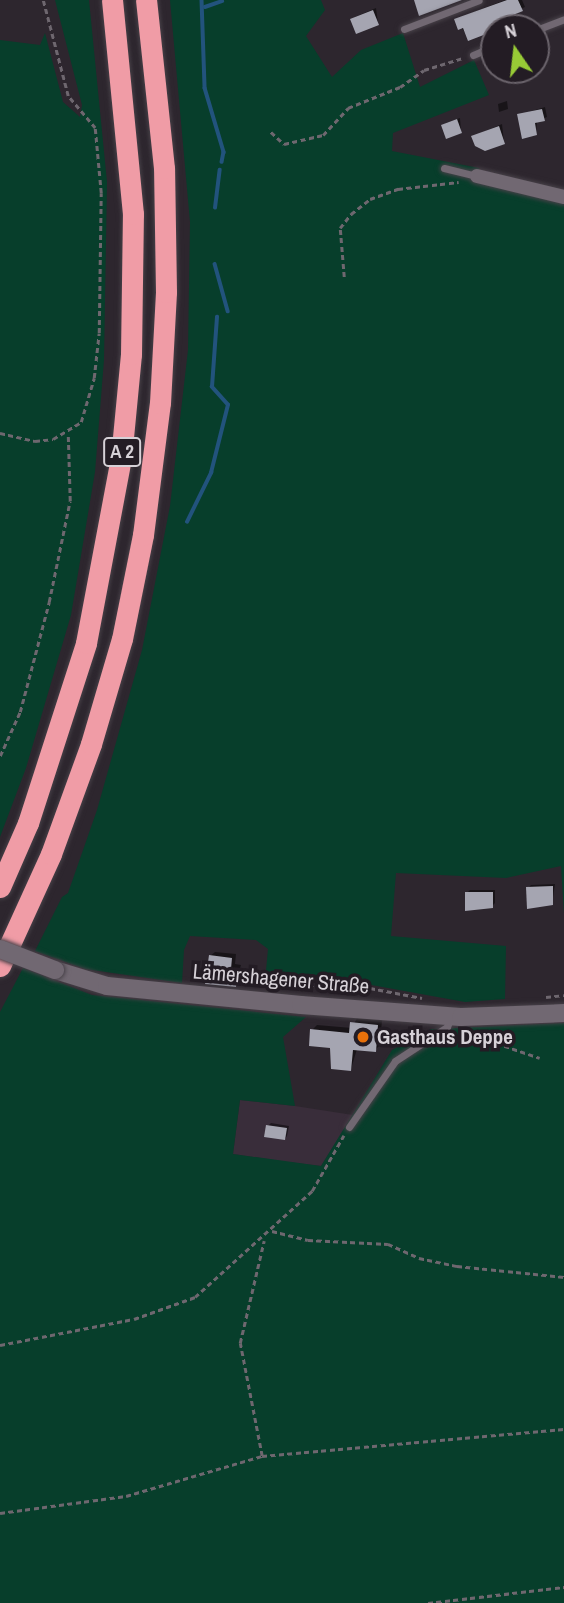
<!DOCTYPE html>
<meta charset="utf-8">
<style>
body{margin:0}
#map{position:relative;width:564px;height:1603px;overflow:hidden;background:#2d262e;font-family:"Archivo Narrow",sans-serif}
div>[style]{position:absolute}
.built>*{inset:0;background:#392d3a}
.green>*{inset:0;background:#073e2b}
.shadow>*{inset:0;background:#0007}
.stream>*{height:3.5px;margin:-1.75px;padding:0 1.75px;transform-origin:1.75px;border-radius:1.75px;background:#22537d}
.building>*{inset:0;background:#a5a5b1}
.path>*{height:2.5px;margin-top:-1.25px;transform-origin:0;background:repeating-linear-gradient(90deg,#6e676f 0 5px,transparent 0 8.5px)}
.roads{filter:drop-shadow(0 0 2px #474148) drop-shadow(0 0 2px #474148)}
.service>*{height:7px;margin:-3.5px;padding:0 3.5px;transform-origin:3.5px;border-radius:3.5px;background:#716872}
.minor>*{height:14px;margin:-7px;padding:0 7px;transform-origin:7px;border-radius:7px;background:#716872}
.secondary>*{height:18px;margin:-9px;padding:0 9px;transform-origin:9px;border-radius:9px;background:#716872}
.motorway>*{height:21px;margin:-10.5px;padding:0 10.5px;transform-origin:10.5px;border-radius:10.5px;background:#f09ca6}
.bridges{filter:drop-shadow(0 0 2px #474148) drop-shadow(0 0 2px #474148)}
.secondary-bridge>*{height:18px;margin:-9px;padding:0 9px;transform-origin:9px;border-radius:9px;background:#716872}
.dots>*{width:19px;height:19px;translate:-50% -50%;box-sizing:border-box;border:4px solid #231c24;border-radius:50%}
span{translate:-50% -50%;white-space:nowrap;text-align:center;line-height:1.15;-webkit-text-stroke:7px #231c24;paint-order:stroke}
.shield-label span{padding:2px 5px;background:#231c24;border:2px solid;border-radius:5px;-webkit-text-stroke-width:0}
.shield-label{font-size:19px;color:#d6d1d7;font-weight:700}
.street-label{font-size:21px;color:#d6d1d7}
.poi-label{font-size:21px;color:#d6d1d7;font-weight:700}
.left{translate:0 -50%;text-align:left}
.north{position:absolute;left:480px;top:14px;width:70px;height:70px;box-sizing:border-box;background:#231c24;border:2px solid #6b646c;border-radius:50%;rotate:346deg;font-size:19px;font-weight:700;line-height:28px;text-align:center;color:#d6d1d7}
.north::after{content:'';display:block;margin:auto;width:24px;height:32px;background:#98cb36;clip-path:polygon(50% 0,100% 100%,50% 72%,0 100%)}
</style>
<div id="map">
<div class="built">
<i style="clip-path:polygon(240px 1100px,295px 1106px,353px 1115px,321px 1166px,287px 1162px,233px 1154px)"></i>
</div>
<div class="green">
<i style="clip-path:polygon(55px 0,89px 0,107px 182px,104px 360px,95px 472px,71px 615px,26px 768px,0 837px,0 40px,40px 45px,45px 33px,63px 102px,80px 117px,82px 105px)"></i>
<i style="clip-path:polygon(170px 0,321px 0,325px 10px,306px 36px,332px 77px,361px 50px,403px 33px,420px 87px,474px 60px,489px 95px,393px 133px,392px 151px,479px 168px,480px 173px,564px 201px,564px 914px,561px 866px,506px 878px,396px 873px,391px 936px,506px 946px,505px 999px,465px 1002px,366px 984px,265px 981px,268px 949px,256px 940px,190px 936px,184px 950px,182px 983px,85px 969px,35px 951px,62px 897px,68px 893px,97px 810px,142px 650px,170px 506px,188px 350px,190px 222px)"></i>
<i style="clip-path:polygon(23px 968px,92px 995px,306px 1017px,283px 1037px,295px 1106px,240px 1100px,233px 1154px,321px 1166px,392px 1050px,431px 1029px,564px 1023px,564px 1603px,0 1603px,0 1012px)"></i>
</div>
<div class="shadow">
<i style="clip-path:polygon(505px 0,522px 0,525px 7px,493px 21px,493px 30px,469px 39px,456px 19px)"></i>
<i style="clip-path:polygon(376px 8px,378px 23px,352px 19px,355px 17px)"></i>
<i style="clip-path:polygon(507px 101px,508px 109px,499px 112px,498px 104px)"></i>
<i style="clip-path:polygon(545px 107px,547px 117px,537px 121px,536px 134px,519px 115px)"></i>
<i style="clip-path:polygon(460px 118px,461px 132px,443px 126px,446px 123px)"></i>
<i style="clip-path:polygon(502px 124px,504px 142px,485px 149px,474px 136px)"></i>
<i style="clip-path:polygon(555px 884px,552px 904px,528px 888px,531px 885px)"></i>
<i style="clip-path:polygon(470px 890px,495px 890px,495px 903px,492px 906px,467px 893px)"></i>
<i style="clip-path:polygon(215px 952px,236px 954px,235px 964px,241px 965px,235px 985px,210px 956px)"></i>
<i style="clip-path:polygon(357px 1018px,382px 1020px,380px 1045px,375px 1050px,357px 1049px,351px 1069px,312px 1030px,317px 1025px,352px 1028px)"></i>
<i style="clip-path:polygon(271px 1123px,289px 1126px,287px 1136px,285px 1139px,268px 1126px)"></i>
</div>
<div class="stream">
<i style="left:202px;top:0;width:88px;rotate:88deg"></i>
<i style="left:205px;top:88px;width:67px;rotate:73.5deg"></i>
<i style="left:224px;top:152px;width:10px;rotate:101deg"></i>
<i style="left:205px;top:7px;width:18px;rotate:-19deg"></i>
<i style="left:215px;top:208px;width:38px;rotate:-83deg"></i>
<i style="left:215px;top:264px;width:49px;rotate:74.5deg"></i>
<i style="left:187px;top:522px;width:55px;rotate:-63.9deg"></i>
<i style="left:211px;top:473px;width:70px;rotate:-76deg"></i>
<i style="left:228px;top:405px;width:24px;rotate:-132deg"></i>
<i style="left:212px;top:387px;width:70px;rotate:-85.9deg"></i>
</div>
<div class="building">
<i style="clip-path:polygon(414px 0,462px 0,419px 16px)"></i>
<i style="clip-path:polygon(507px 0,518px 0,523px 11px,491px 24px,494px 31px,468px 41px,463px 28px,458px 30px,454px 19px)"></i>
<i style="clip-path:polygon(373px 10px,379px 25px,356px 34px,350px 19px)"></i>
<i style="clip-path:polygon(542px 109px,545px 121px,535px 123px,537px 135px,522px 139px,517px 114px)"></i>
<i style="clip-path:polygon(457px 119px,462px 133px,446px 139px,441px 125px)"></i>
<i style="clip-path:polygon(499px 126px,505px 144px,485px 151px,475px 146px,471px 136px)"></i>
<i style="clip-path:polygon(553px 886px,553px 905px,527px 909px,526px 887px)"></i>
<i style="clip-path:polygon(465px 892px,493px 892px,493px 908px,465px 911px)"></i>
<i style="clip-path:polygon(209px 955px,232px 958px,231px 969px,238px 969px,236px 987px,205px 984px)"></i>
<i style="clip-path:polygon(350px 1022px,378px 1025px,376px 1052px,353px 1050px,351px 1071px,331px 1069px,330px 1048px,309px 1046px,310px 1029px,349px 1033px)"></i>
<i style="clip-path:polygon(266px 1125px,287px 1128px,285px 1140px,264px 1137px)"></i>
</div>
<div class="path">
<i style="left:271px;top:132px;width:18px;rotate:43deg"></i>
<i style="left:284px;top:144px;width:40px;rotate:-13deg"></i>
<i style="left:323px;top:135px;width:37px;rotate:-47deg"></i>
<i style="left:348px;top:108px;width:56px;rotate:-22deg"></i>
<i style="left:400px;top:87px;width:29px;rotate:-35deg"></i>
<i style="left:424px;top:70px;width:41px;rotate:-17.1deg"></i>
<i style="left:344px;top:277px;width:49px;rotate:-94.7deg"></i>
<i style="left:340px;top:228px;width:18px;rotate:-52deg"></i>
<i style="left:351px;top:214px;width:24px;rotate:-38deg"></i>
<i style="left:370px;top:199px;width:30px;rotate:-20deg"></i>
<i style="left:398px;top:189px;width:61px;rotate:-6.5deg"></i>
<i style="left:0;top:433px;width:36px;rotate:13deg"></i>
<i style="left:35px;top:441px;width:18px;rotate:-6deg"></i>
<i style="left:53px;top:439px;width:33px;rotate:-31deg"></i>
<i style="left:81px;top:422px;width:46px;rotate:-73.5deg"></i>
<i style="left:94px;top:378px;width:45px;rotate:-83.7deg"></i>
<i style="left:99px;top:333px;width:140px;rotate:-89.2deg"></i>
<i style="left:101px;top:193px;width:65px;rotate:-95.3deg"></i>
<i style="left:95px;top:128px;width:42px;rotate:-130.2deg"></i>
<i style="left:68px;top:96px;width:99px;rotate:-104.6deg"></i>
<i style="left:0;top:756px;width:48px;rotate:-65.6deg"></i>
<i style="left:20px;top:712px;width:114px;rotate:-75.2deg"></i>
<i style="left:49px;top:602px;width:103px;rotate:-78.3deg"></i>
<i style="left:70px;top:501px;width:68px;rotate:-91.7deg"></i>
<i style="left:283px;top:987px;width:87px;rotate:0.7deg"></i>
<i style="left:370px;top:988px;width:53px;rotate:10.9deg"></i>
<i style="left:546px;top:997px;width:18px;rotate:-6deg"></i>
<i style="left:464px;top:1032px;width:80px;rotate:18.9deg"></i>
<i style="left:272px;top:1231px;width:37px;rotate:14deg"></i>
<i style="left:308px;top:1240px;width:80px;rotate:2.9deg"></i>
<i style="left:388px;top:1244px;width:34px;rotate:24deg"></i>
<i style="left:419px;top:1258px;width:39px;rotate:12deg"></i>
<i style="left:457px;top:1266px;width:108px;rotate:5.9deg"></i>
<i style="left:0;top:1345px;width:136px;rotate:-11deg"></i>
<i style="left:134px;top:1319px;width:65px;rotate:-19.8deg"></i>
<i style="left:195px;top:1297px;width:158px;rotate:-42.2deg"></i>
<i style="left:312px;top:1191px;width:64px;rotate:-60.3deg"></i>
<i style="left:262px;top:1456px;width:115px;rotate:-101deg"></i>
<i style="left:240px;top:1343px;width:105px;rotate:-76.8deg"></i>
<i style="left:0;top:1513px;width:127px;rotate:-7.7deg"></i>
<i style="left:126px;top:1496px;width:142px;rotate:-16.4deg"></i>
<i style="left:262px;top:1456px;width:303px;rotate:-5.1deg"></i>
<i style="left:428px;top:1603px;width:137px;rotate:-6.7deg"></i>
</div>
<div class="roads">
<div class="service">
<i style="left:404px;top:29px;width:80px;rotate:-21.1deg"></i>
<i style="left:536px;top:30px;width:30px;rotate:-21deg"></i>
<i style="left:473px;top:55px;width:23px;rotate:-23deg"></i>
<i style="left:444px;top:168px;width:34px;rotate:14deg"></i>
<i style="left:349px;top:1127px;width:80px;rotate:-55.1deg"></i>
<i style="left:395px;top:1061px;width:62px;rotate:-33.2deg"></i>
<i style="left:447px;top:1027px;width:11px;rotate:-68deg"></i>
</div>
<div class="minor">
<i style="left:477px;top:176px;width:89px;rotate:13.6deg"></i>
</div>
<div class="secondary">
<i style="left:55px;top:970px;width:54px;rotate:17.1deg"></i>
<i style="left:107px;top:986px;width:195px;rotate:5.6deg"></i>
<i style="left:301px;top:1005px;width:160px;rotate:4.3deg"></i>
<i style="left:461px;top:1017px;width:103px;rotate:-2.2deg"></i>
</div>
<div class="motorway">
<i style="left:0;top:887px;width:70px;rotate:-66.4deg"></i>
<i style="left:28px;top:823px;width:189px;rotate:-72.1deg"></i>
<i style="left:86px;top:643px;width:188px;rotate:-79.3deg"></i>
<i style="left:121px;top:458px;width:104px;rotate:-84.5deg"></i>
<i style="left:131px;top:354px;width:140px;rotate:-89.2deg"></i>
<i style="left:133px;top:214px;width:215px;rotate:-95.6deg"></i>
<i style="left:0;top:966px;width:123px;rotate:-65.5deg"></i>
<i style="left:51px;top:854px;width:117px;rotate:-70deg"></i>
<i style="left:91px;top:744px;width:109px;rotate:-73.6deg"></i>
<i style="left:122px;top:639px;width:106px;rotate:-78.6deg"></i>
<i style="left:143px;top:535px;width:133px;rotate:-82.7deg"></i>
<i style="left:160px;top:403px;width:111px;rotate:-86.9deg"></i>
<i style="left:166px;top:292px;width:124px;rotate:-90.9deg"></i>
<i style="left:164px;top:168px;width:169px;rotate:-96.1deg"></i>
</div>
</div>
<div class="bridges">
<div class="secondary-bridge">
<i style="left:0;top:949px;width:59px;rotate:20.9deg"></i>
</div>
</div>
<div class="dots">
<i style="left:363px;top:1037px;background:#e8710a"></i>
</div>
<div class="shield-label">
<span style="left:122px;top:452px">A 2</span>
</div>
<div class="street-label">
<span style="left:281px;top:979px;rotate:5deg">Lämershagener Straße</span>
</div>
<div class="poi-label">
<span class="left" style="left:377px;top:1037px">Gasthaus Deppe</span>
</div>
<div class="north">N</div>
</div>
